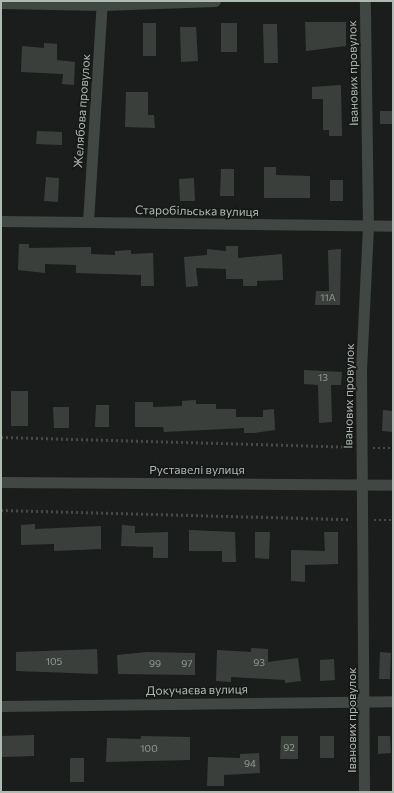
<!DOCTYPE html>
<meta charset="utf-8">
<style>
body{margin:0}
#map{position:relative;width:394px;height:793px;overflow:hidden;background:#1b1d1c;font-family:Commissioner,sans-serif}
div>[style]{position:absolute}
.building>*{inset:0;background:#3b3f3c}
.path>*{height:2.5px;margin-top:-1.25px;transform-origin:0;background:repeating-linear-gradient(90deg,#444b46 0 2px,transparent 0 5px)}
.minor>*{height:11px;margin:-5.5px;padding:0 5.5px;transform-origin:5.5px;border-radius:5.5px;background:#414743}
span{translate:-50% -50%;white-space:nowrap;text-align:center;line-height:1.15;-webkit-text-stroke:3px #161817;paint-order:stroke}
.number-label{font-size:10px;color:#929c94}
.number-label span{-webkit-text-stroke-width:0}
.street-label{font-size:12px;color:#afbbb1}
.frame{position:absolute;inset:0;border:2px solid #afbbb1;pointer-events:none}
</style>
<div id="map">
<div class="building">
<i style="clip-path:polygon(305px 22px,346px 22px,346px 46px,306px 51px)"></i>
<i style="clip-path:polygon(143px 23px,156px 23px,156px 56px,143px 56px)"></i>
<i style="clip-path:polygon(221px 23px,237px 23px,237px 52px,221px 52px)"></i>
<i style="clip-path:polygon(263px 24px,277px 24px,278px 63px,264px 63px)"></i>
<i style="clip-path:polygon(180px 27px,196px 27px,198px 61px,181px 62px)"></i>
<i style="clip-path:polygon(44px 43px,57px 44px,57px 60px,75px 62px,74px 85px,62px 84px,63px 74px,21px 72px,22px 46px,44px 48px)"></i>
<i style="clip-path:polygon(341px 85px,342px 136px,329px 136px,329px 130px,323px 130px,323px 99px,312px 99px,312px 87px)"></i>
<i style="clip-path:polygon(126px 92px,148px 92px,148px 115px,154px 115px,155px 128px,125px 127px)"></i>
<i style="clip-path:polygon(380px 111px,393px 111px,393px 124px,380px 124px)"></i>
<i style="clip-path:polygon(37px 131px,62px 132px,62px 145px,36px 144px)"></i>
<i style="clip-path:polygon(264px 167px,276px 167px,276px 175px,310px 176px,310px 198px,264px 198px)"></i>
<i style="clip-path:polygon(221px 169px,234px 169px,234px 196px,220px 196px)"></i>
<i style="clip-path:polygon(46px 177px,59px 178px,58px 202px,44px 201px)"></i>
<i style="clip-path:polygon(194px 178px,195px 201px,180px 201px,179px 179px)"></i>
<i style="clip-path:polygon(330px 180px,343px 180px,343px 201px,330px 201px)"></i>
<i style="clip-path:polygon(19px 244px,29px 244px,29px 248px,91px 247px,91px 254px,115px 255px,115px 251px,131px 250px,131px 254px,153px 253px,154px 286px,141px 286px,141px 275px,76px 273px,76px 265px,45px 264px,45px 273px,18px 270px)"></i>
<i style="clip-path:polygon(226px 246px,238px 246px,238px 258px,282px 254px,283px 280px,257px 281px,257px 286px,243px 286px,243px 279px,226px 279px,226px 269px,196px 268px,198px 286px,186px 287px,184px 257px,207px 255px,207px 249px,226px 251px)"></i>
<i style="clip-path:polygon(341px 249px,340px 305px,315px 305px,316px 291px,329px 291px,328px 250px)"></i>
<i style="clip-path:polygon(304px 370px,342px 372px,341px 385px,331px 385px,332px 422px,319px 423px,318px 385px,304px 384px)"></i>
<i style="clip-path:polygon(11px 391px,28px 391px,28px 426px,11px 426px)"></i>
<i style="clip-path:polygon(196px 400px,196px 404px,216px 404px,216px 409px,236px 409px,236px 417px,263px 417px,263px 410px,274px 409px,275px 430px,254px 433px,244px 433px,244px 428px,164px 432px,163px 427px,135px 427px,135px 402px,153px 402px,153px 407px,182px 406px,182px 401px)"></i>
<i style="clip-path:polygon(96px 405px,109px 405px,109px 427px,95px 427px)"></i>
<i style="clip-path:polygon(53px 407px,69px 407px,69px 428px,54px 428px)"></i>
<i style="clip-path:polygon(383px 410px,393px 411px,393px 432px,382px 431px)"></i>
<i style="clip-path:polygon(35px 524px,35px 529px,101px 526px,101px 549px,54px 551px,54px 544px,21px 545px,21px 525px)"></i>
<i style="clip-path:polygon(122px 525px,135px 526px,135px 533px,168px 532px,168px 558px,153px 558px,153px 547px,121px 546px)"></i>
<i style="clip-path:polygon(189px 530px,235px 532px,236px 562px,222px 562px,222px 551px,189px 551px)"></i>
<i style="clip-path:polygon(255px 532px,270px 532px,269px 559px,255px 558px)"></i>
<i style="clip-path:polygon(324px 532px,338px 532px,338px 564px,305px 565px,305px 582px,291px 581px,291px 550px,325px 551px)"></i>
<i style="clip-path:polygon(251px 648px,268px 649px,268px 662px,298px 658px,301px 681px,285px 683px,285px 680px,231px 677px,231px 682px,216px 681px,217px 650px,251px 652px)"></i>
<i style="clip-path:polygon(97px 649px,98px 674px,16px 671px,16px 652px)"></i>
<i style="clip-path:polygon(147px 652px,195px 653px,195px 675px,118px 674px,117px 655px)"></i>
<i style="clip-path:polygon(380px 652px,391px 653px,390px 679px,379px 679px)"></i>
<i style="clip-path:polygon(334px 659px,335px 680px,320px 681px,320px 660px)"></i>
<i style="clip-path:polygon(34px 735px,34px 756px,1px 757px,1px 736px)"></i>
<i style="clip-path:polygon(141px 736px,190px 737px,190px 760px,106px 762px,107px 738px,141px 739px)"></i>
<i style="clip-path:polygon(281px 736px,298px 736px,298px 759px,280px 759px)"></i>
<i style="clip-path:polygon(320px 736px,334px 736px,334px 758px,320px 758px)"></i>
<i style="clip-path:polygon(378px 736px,390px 736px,391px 753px,378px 754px)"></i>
<i style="clip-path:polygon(259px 753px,260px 773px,224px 775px,224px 786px,207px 786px,208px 757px,240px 758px,240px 754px)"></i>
<i style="clip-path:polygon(70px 758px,84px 758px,84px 782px,70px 782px)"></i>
</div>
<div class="path">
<i style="left:1px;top:437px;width:349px;rotate:1.6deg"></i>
<i style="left:373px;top:448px;width:20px"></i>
<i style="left:1px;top:510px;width:350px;rotate:1.5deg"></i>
<i style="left:374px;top:520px;width:19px"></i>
</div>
<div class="minor">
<i style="left:1px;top:3px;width:101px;rotate:1.1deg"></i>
<i style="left:102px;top:5px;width:113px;rotate:-2deg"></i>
<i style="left:1px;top:221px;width:392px;rotate:0.7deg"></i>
<i style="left:88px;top:222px;width:221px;rotate:-86.4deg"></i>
<i style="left:1px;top:482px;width:392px;rotate:0.4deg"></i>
<i style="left:1px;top:706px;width:392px;rotate:-0.7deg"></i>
<i style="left:364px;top:792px;width:422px;rotate:-90.4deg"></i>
<i style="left:361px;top:370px;width:144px;rotate:-87.2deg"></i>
<i style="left:368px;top:226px;width:225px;rotate:-90.8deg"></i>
</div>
<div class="number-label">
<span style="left:328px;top:298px">11А</span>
<span style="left:323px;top:378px">13</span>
<span style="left:54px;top:662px">105</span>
<span style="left:259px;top:663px">93</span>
<span style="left:155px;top:664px">99</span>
<span style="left:187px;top:664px">97</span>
<span style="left:289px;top:748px">92</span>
<span style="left:149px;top:749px">100</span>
<span style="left:250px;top:764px">94</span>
</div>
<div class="street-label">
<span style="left:353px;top:73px;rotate:-91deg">Іванових провулок</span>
<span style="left:82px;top:111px;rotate:-86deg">Желябова провулок</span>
<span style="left:197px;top:211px;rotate:1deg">Старобільська вулиця</span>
<span style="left:349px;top:396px;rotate:-89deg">Іванових провулок</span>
<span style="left:197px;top:470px">Руставелі вулиця</span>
<span style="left:197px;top:690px;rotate:-1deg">Докучаєва вулиця</span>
<span style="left:352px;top:720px;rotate:-90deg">Іванових провулок</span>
</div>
<div class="frame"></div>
</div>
